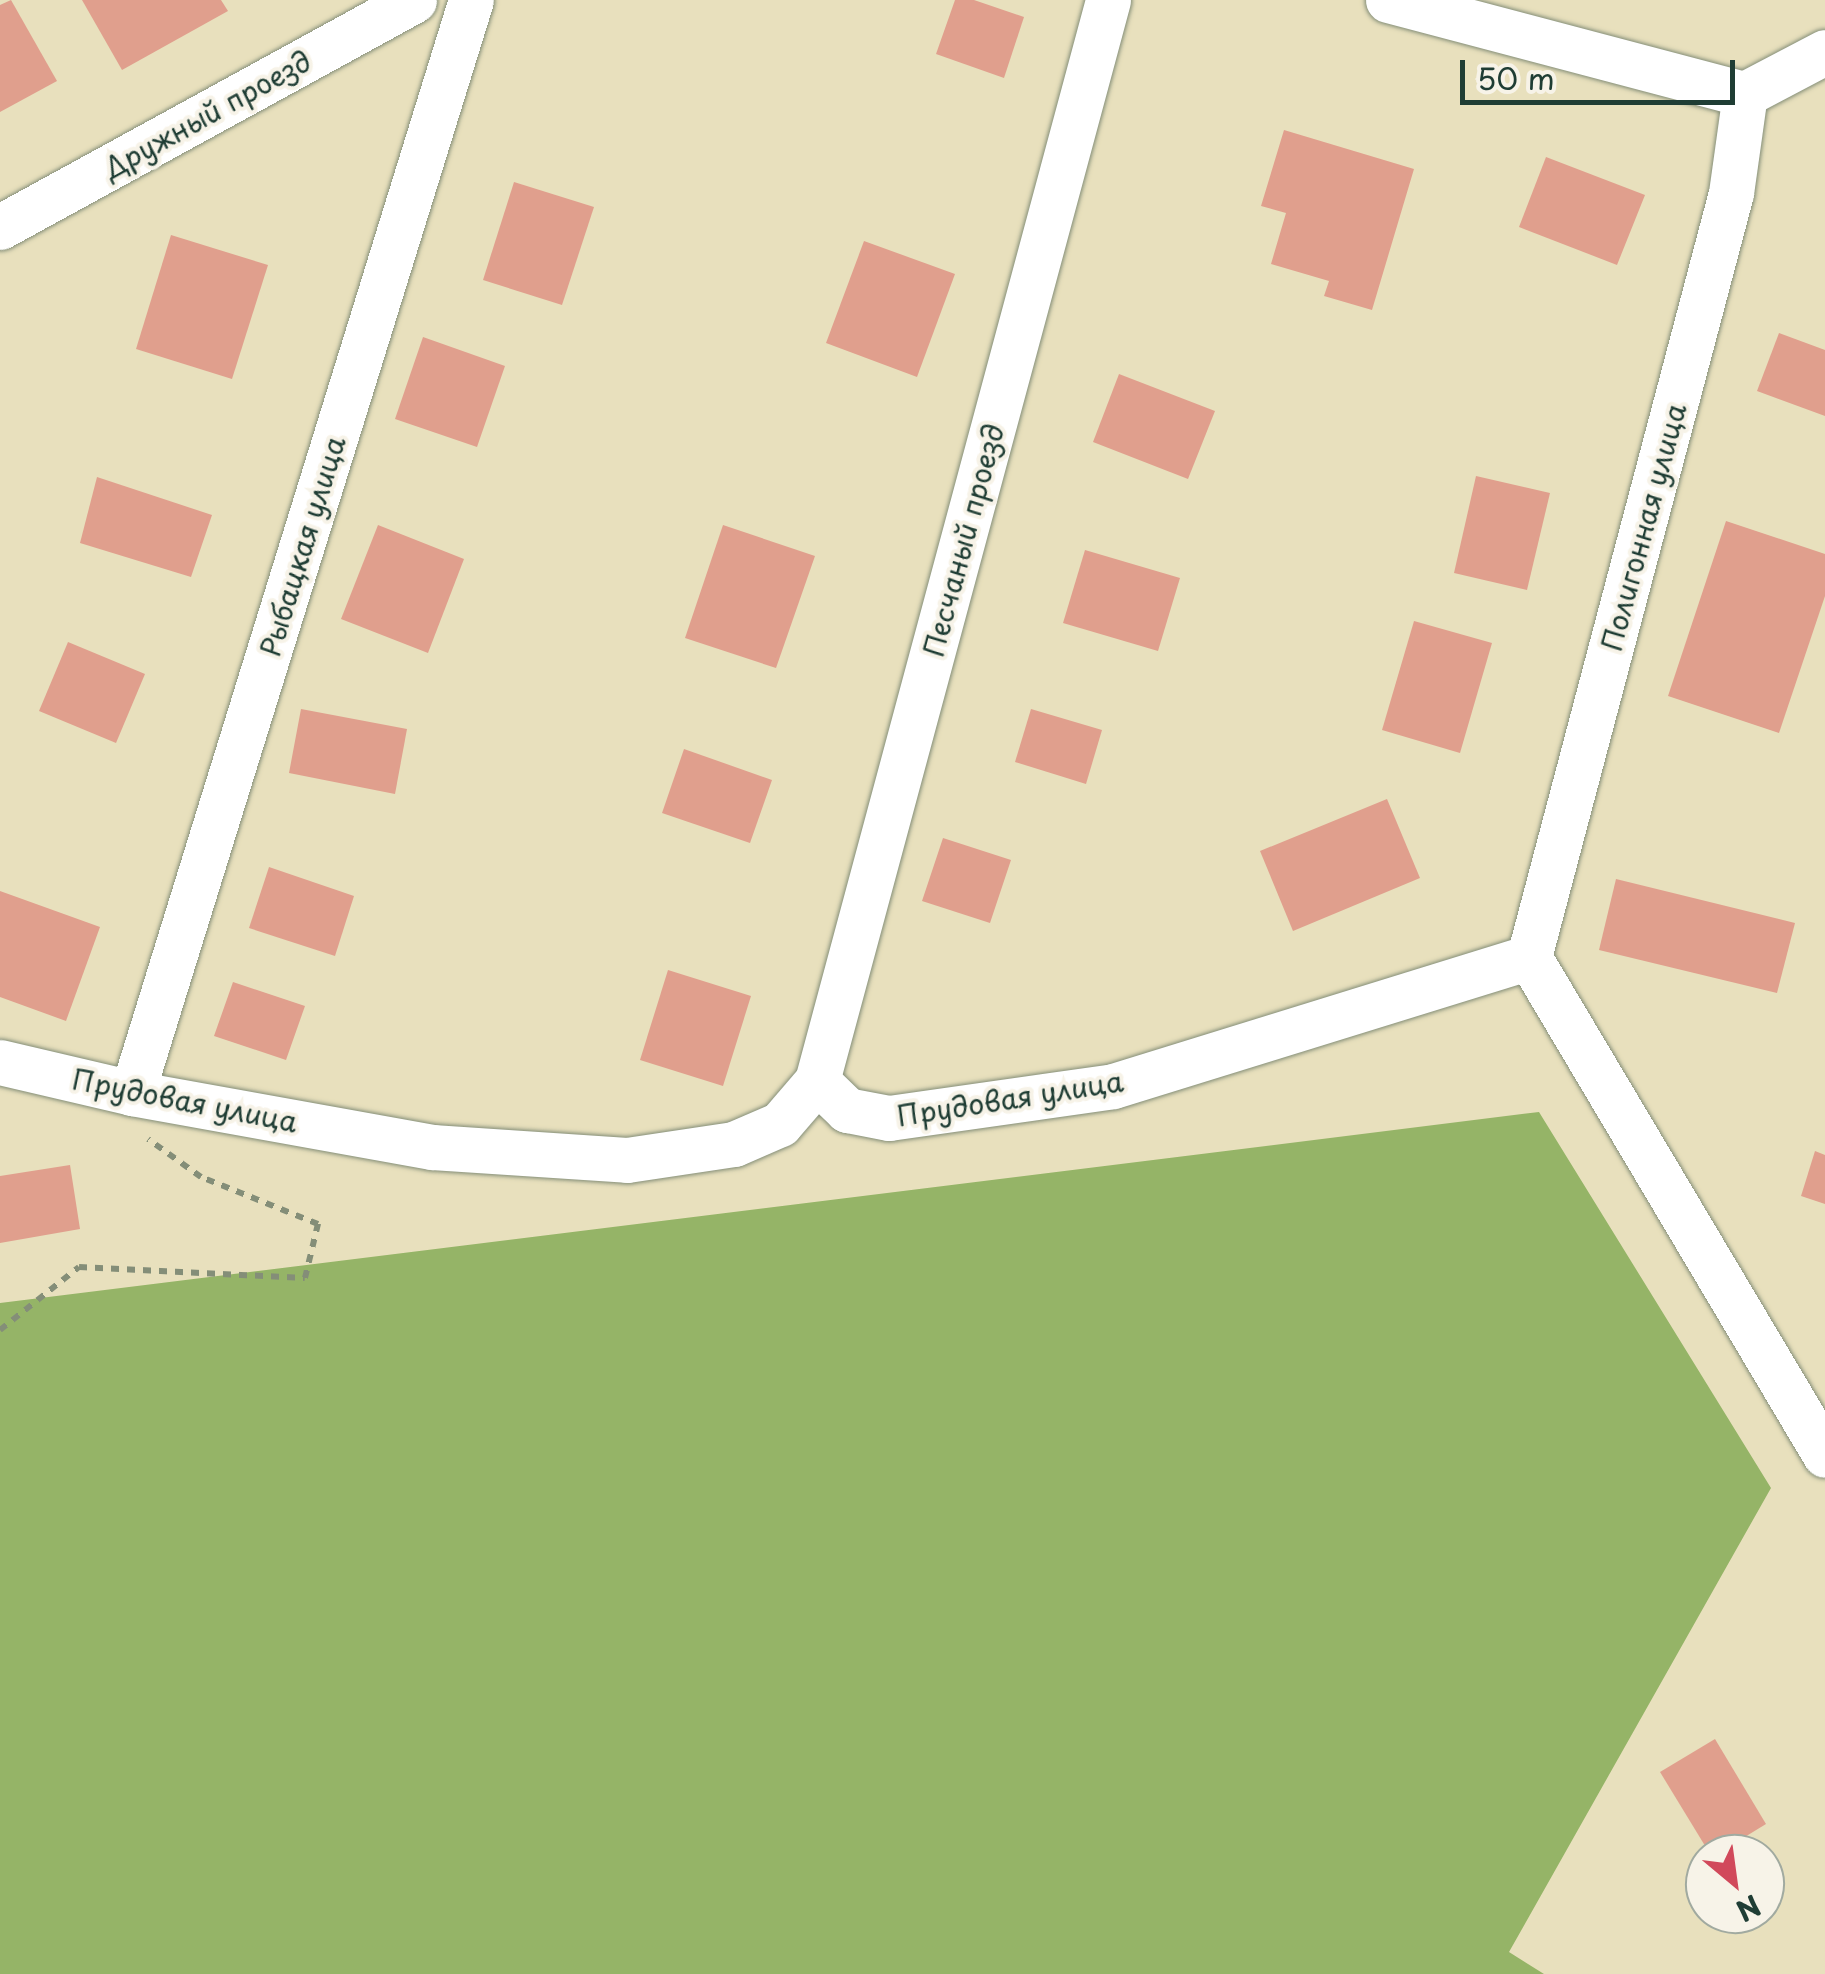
<!DOCTYPE html>
<meta charset="utf-8">
<style>
body{margin:0}
#map{position:relative;width:1825px;height:1974px;overflow:hidden;background:#e8e0bd;font-family:"Playpen Sans",sans-serif}
div>[style]{position:absolute}
.forest>*{inset:0;background:#95b467}
.building>*{inset:0;background:#e09f8d}
.path>*{height:6px;margin-top:-3px;transform-origin:0;background:repeating-linear-gradient(90deg,#848e78 0 8px,transparent 0 16px)}
.roads{filter:drop-shadow(0 0 2px #848e78) drop-shadow(0 0 2px #848e78)}
.minor>*{height:45px;margin:-22.5px;padding:0 22.5px;transform-origin:22.5px;border-radius:22.5px;background:#fff}
span{translate:-50% -50%;white-space:nowrap;text-align:center;line-height:1.15;-webkit-text-stroke:8px #f7f3e8;paint-order:stroke}
.street-label{font-size:28px;color:#1f3d34}
.north{position:absolute;left:1685px;top:1834px;width:100px;height:100px;box-sizing:border-box;background:#f7f3e8;border:2px solid #a1aaa0;border-radius:50%;rotate:151deg;font-size:28px;font-weight:700;line-height:40px;text-align:center;color:#1f3d34}
.north::after{content:'';display:block;margin:auto;width:35px;height:45px;background:#d1495b;clip-path:polygon(50% 0,100% 100%,50% 72%,0 100%)}
.scale{position:absolute;left:1460px;top:60px;width:275px;height:45px;box-sizing:border-box;border:5px solid #1f3d34;border-top:0;padding-left:12px;font-size:30px;line-height:35px;white-space:nowrap;color:#1f3d34;-webkit-text-stroke:8px #f7f3e8;paint-order:stroke}
</style>
<div id="map">
<div class="forest">
<i style="clip-path:polygon(1539px 1112px,1771px 1488px,1509px 1952px,1544px 1974px,0 1974px,0 1303px)"></i>
</div>
<div class="building">
<i style="clip-path:polygon(11px 0,57px 81px,0 112px,0 5px)"></i>
<i style="clip-path:polygon(82px 0,221px 0,228px 11px,122px 70px)"></i>
<i style="clip-path:polygon(955px 0,974px 0,1024px 17px,1004px 78px,936px 54px)"></i>
<i style="clip-path:polygon(1284px 130px,1414px 169px,1372px 310px,1324px 296px,1329px 281px,1271px 264px,1286px 213px,1261px 206px)"></i>
<i style="clip-path:polygon(1546px 157px,1645px 195px,1617px 265px,1519px 227px)"></i>
<i style="clip-path:polygon(514px 182px,594px 207px,562px 305px,483px 280px)"></i>
<i style="clip-path:polygon(171px 235px,268px 265px,232px 379px,136px 349px)"></i>
<i style="clip-path:polygon(864px 241px,955px 274px,917px 377px,826px 343px)"></i>
<i style="clip-path:polygon(1779px 333px,1825px 350px,1825px 416px,1757px 391px)"></i>
<i style="clip-path:polygon(423px 337px,505px 366px,477px 447px,395px 419px)"></i>
<i style="clip-path:polygon(1119px 374px,1215px 411px,1188px 479px,1093px 442px)"></i>
<i style="clip-path:polygon(1476px 476px,1550px 493px,1527px 590px,1454px 573px)"></i>
<i style="clip-path:polygon(97px 477px,212px 515px,191px 577px,80px 543px)"></i>
<i style="clip-path:polygon(1726px 521px,1825px 554px,1825px 596px,1779px 733px,1668px 696px)"></i>
<i style="clip-path:polygon(378px 525px,464px 559px,428px 653px,341px 619px)"></i>
<i style="clip-path:polygon(723px 525px,815px 556px,776px 668px,685px 638px)"></i>
<i style="clip-path:polygon(1085px 550px,1180px 578px,1158px 651px,1063px 623px)"></i>
<i style="clip-path:polygon(1414px 621px,1492px 643px,1460px 753px,1382px 730px)"></i>
<i style="clip-path:polygon(68px 642px,145px 674px,116px 743px,39px 711px)"></i>
<i style="clip-path:polygon(301px 709px,407px 729px,395px 794px,289px 773px)"></i>
<i style="clip-path:polygon(1031px 709px,1102px 730px,1086px 784px,1015px 762px)"></i>
<i style="clip-path:polygon(684px 749px,772px 780px,750px 843px,662px 813px)"></i>
<i style="clip-path:polygon(1387px 799px,1420px 878px,1293px 931px,1260px 851px)"></i>
<i style="clip-path:polygon(943px 838px,1011px 860px,990px 923px,922px 901px)"></i>
<i style="clip-path:polygon(269px 867px,354px 896px,335px 956px,249px 928px)"></i>
<i style="clip-path:polygon(1616px 879px,1795px 923px,1777px 993px,1599px 950px)"></i>
<i style="clip-path:polygon(0 891px,100px 927px,66px 1021px,0 997px)"></i>
<i style="clip-path:polygon(668px 970px,751px 996px,723px 1086px,640px 1060px)"></i>
<i style="clip-path:polygon(233px 982px,305px 1006px,286px 1060px,214px 1036px)"></i>
<i style="clip-path:polygon(1815px 1151px,1825px 1155px,1825px 1204px,1801px 1196px)"></i>
<i style="clip-path:polygon(70px 1165px,80px 1229px,0 1243px,0 1176px)"></i>
<i style="clip-path:polygon(1715px 1739px,1766px 1824px,1717px 1854px,1710px 1854px,1660px 1772px)"></i>
</div>
<div class="path">
<i style="left:0;top:1330px;width:101px;rotate:-38.6deg"></i>
<i style="left:79px;top:1267px;width:226px;rotate:2.8deg"></i>
<i style="left:305px;top:1278px;width:56px;rotate:-76.5deg"></i>
<i style="left:318px;top:1224px;width:126px;rotate:-158.1deg"></i>
<i style="left:201px;top:1177px;width:65px;rotate:-144.4deg"></i>
</div>
<div class="roads">
<div class="minor">
<i style="left:1388px;top:0;width:369px;rotate:14.8deg"></i>
<i style="left:1745px;top:94px;width:90px;rotate:-27.7deg"></i>
<i style="left:0;top:227px;width:472px;rotate:-28.7deg"></i>
<i style="left:1529px;top:957px;width:790px;rotate:-75.19deg"></i>
<i style="left:1731px;top:193px;width:100px;rotate:-82deg"></i>
<i style="left:1529px;top:957px;width:579px;rotate:59.27deg"></i>
<i style="left:0;top:1062px;width:136px;rotate:13.2deg"></i>
<i style="left:132px;top:1093px;width:305px;rotate:10.2deg"></i>
<i style="left:432px;top:1147px;width:195px;rotate:3.8deg"></i>
<i style="left:627px;top:1160px;width:108px;rotate:-8.5deg"></i>
<i style="left:734px;top:1144px;width:50px;rotate:-23.5deg"></i>
<i style="left:780px;top:1124px;width:57px;rotate:-49.3deg"></i>
<i style="left:817px;top:1081px;width:1119px;rotate:-74.93deg"></i>
<i style="left:817px;top:1081px;width:42px;rotate:44deg"></i>
<i style="left:847px;top:1110px;width:43px;rotate:10.8deg"></i>
<i style="left:889px;top:1118px;width:226px;rotate:-8.1deg"></i>
<i style="left:1113px;top:1086px;width:436px;rotate:-17.2deg"></i>
<i style="left:132px;top:1093px;width:1144px;rotate:-72.77deg"></i>
</div>
</div>
<div class="street-label">
<span style="left:207px;top:114px;rotate:-29deg">Дружный проезд</span>
<span style="left:1643px;top:527px;rotate:-75deg">Полигонная улица</span>
<span style="left:963px;top:540px;rotate:-75deg">Песчаный проезд</span>
<span style="left:302px;top:546px;rotate:-73deg">Рыбацкая улица</span>
<span style="left:1010px;top:1098px;rotate:-9deg">Прудовая улица</span>
<span style="left:185px;top:1100px;rotate:11deg">Прудовая улица</span>
</div>
<div class="north">N</div>
<div class="scale">50 m</div>
</div>
